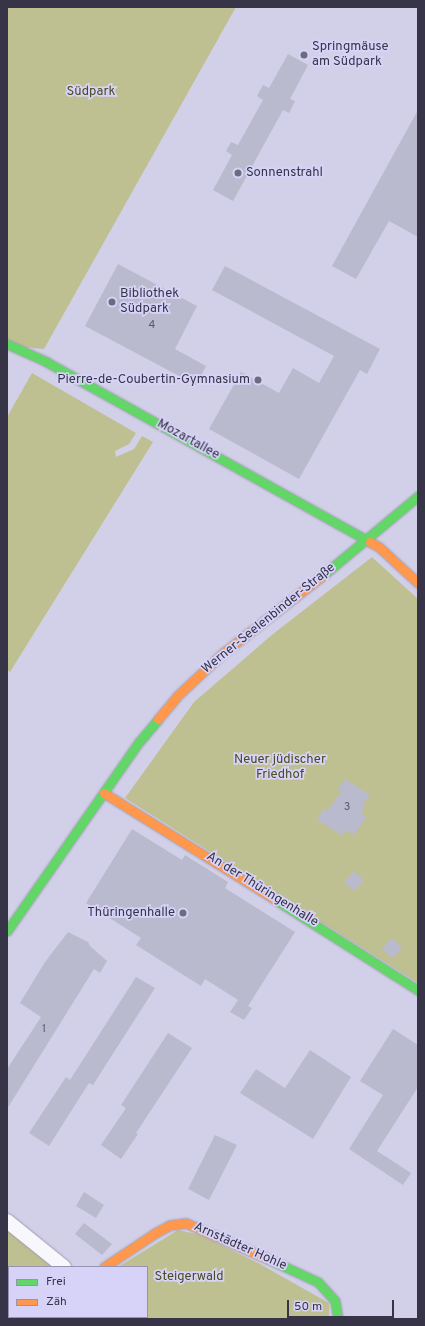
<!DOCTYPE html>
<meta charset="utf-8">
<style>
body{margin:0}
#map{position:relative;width:425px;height:1326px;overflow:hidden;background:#d2d0e8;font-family:Overpass,sans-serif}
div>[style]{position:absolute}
.green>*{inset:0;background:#bfc092}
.building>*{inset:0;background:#b9bacd}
.roads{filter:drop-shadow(0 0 1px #a19fb2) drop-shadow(0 0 1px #a19fb2)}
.street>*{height:14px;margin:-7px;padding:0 7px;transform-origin:7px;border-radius:7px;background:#f8f8fc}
.fast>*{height:9px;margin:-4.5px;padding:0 4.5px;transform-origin:4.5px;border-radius:4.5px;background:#63d668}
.slow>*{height:9px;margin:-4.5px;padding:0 4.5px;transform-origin:4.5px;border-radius:4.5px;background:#ff974d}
.dots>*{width:11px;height:11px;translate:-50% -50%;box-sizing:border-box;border:2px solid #d7d3f8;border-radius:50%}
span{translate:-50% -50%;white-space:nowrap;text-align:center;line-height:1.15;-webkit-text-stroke:3.5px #d7d3f8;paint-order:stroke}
.number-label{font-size:11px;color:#5a586b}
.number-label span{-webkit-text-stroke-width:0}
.poi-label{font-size:13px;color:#363446}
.left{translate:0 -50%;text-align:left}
.right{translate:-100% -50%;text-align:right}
.park-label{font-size:13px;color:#494a1d}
.street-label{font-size:13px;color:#363446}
.frame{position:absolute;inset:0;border:8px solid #363446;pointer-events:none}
.legend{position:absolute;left:8px;top:1266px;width:140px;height:52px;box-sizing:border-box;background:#d7d3f8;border:1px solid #9793b1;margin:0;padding:5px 7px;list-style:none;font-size:12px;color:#363446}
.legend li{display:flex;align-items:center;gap:8px;height:20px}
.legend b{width:20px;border:1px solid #9793b1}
.scale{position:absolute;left:287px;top:1300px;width:107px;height:18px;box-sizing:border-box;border:2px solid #363446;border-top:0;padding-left:5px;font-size:12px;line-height:14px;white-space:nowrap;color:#363446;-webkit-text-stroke:3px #d7d3f8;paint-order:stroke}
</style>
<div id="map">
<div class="green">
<i style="clip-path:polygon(7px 7px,236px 7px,44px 349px,21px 347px,7px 339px)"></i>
<i style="clip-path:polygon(32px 373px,136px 433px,129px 444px,115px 451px,116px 457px,134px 449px,142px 436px,153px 442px,10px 672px,7px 670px,7px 417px)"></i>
<i style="clip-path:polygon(372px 557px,418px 599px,418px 983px,125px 798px,194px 702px,273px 634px)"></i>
<i style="clip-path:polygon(7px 1226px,56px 1267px,9px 1267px,9px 1317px,147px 1317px,147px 1267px,118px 1267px,178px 1230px,201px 1235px,260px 1264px,329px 1303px,329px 1319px,7px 1319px)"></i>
</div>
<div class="building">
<i style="clip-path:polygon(288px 54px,308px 65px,290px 99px,295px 101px,289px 113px,283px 110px,233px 201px,213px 190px,232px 155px,226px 151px,231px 142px,238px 145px,263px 100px,257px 96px,263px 85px,269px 88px)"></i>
<i style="clip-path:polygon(418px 110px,418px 237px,389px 221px,356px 279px,332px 266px)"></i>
<i style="clip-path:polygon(118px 264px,197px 306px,175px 349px,206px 366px,196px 385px,85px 326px)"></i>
<i style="clip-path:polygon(225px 266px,380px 349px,367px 374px,360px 370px,299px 479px,209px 429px,241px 372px,279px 393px,293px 368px,319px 383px,334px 356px,212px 290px)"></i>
<i style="clip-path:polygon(345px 779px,370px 795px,362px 806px,365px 808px,361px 813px,366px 817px,354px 835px,346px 830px,342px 836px,317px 819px,324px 809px,327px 811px,341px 792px,338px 789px)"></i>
<i style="clip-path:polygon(132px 829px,182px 860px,185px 855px,228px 882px,225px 888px,295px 932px,248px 1006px,252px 1008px,244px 1020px,230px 1012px,238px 1000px,205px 979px,201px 986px,136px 945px,141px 938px,86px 903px)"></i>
<i style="clip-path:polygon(354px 871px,364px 880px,354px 891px,344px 882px)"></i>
<i style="clip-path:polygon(68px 932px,88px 942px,90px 946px,107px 961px,100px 973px,94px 969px,7px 1109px,7px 1069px,41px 1017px,20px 1003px,45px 962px)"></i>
<i style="clip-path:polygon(392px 938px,402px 948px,393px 958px,382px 949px)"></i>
<i style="clip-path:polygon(136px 977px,155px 988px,93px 1085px,89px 1083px,49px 1146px,29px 1133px,66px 1077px,70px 1080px)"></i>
<i style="clip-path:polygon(393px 1029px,418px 1045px,418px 1087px,377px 1151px,411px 1173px,403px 1185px,349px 1149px,383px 1095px,360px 1081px)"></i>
<i style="clip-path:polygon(168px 1033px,192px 1048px,136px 1133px,138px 1134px,121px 1159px,101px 1145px,126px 1108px,121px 1105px)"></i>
<i style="clip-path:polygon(310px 1050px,351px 1077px,313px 1139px,240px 1093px,256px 1069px,285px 1088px)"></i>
<i style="clip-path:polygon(215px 1135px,237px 1145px,209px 1200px,188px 1189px)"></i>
<i style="clip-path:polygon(84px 1192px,104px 1205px,96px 1218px,76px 1206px)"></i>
<i style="clip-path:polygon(84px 1223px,112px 1244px,102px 1255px,75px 1234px)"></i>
</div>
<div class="roads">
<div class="street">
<i style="left:7px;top:1221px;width:73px;rotate:38.9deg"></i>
</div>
<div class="fast">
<i style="left:7px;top:344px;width:42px;rotate:24.1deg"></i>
<i style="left:45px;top:361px;width:372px;rotate:29.1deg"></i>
<i style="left:322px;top:576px;width:125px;rotate:-39.8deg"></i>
<i style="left:276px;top:900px;width:168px;rotate:32.4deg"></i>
<i style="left:7px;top:931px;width:231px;rotate:-55.1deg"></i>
<i style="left:139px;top:742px;width:30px;rotate:-50deg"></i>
<i style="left:268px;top:1259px;width:55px;rotate:24.7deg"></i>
<i style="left:318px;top:1282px;width:25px;rotate:48deg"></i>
<i style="left:335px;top:1301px;width:18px;rotate:81deg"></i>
</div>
<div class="slow">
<i style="left:370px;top:542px;width:10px;rotate:29deg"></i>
<i style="left:379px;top:547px;width:53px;rotate:42.7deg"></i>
<i style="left:158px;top:719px;width:30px;rotate:-50deg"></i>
<i style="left:177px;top:696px;width:63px;rotate:-43.1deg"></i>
<i style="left:223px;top:653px;width:125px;rotate:-37.9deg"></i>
<i style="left:104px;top:793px;width:203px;rotate:31.9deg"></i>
<i style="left:104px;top:1267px;width:61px;rotate:-33.7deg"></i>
<i style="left:155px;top:1233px;width:17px;rotate:-28deg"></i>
<i style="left:170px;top:1225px;width:16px;rotate:-7deg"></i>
<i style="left:186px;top:1223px;width:90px;rotate:23.7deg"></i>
</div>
</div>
<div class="dots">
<i style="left:304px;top:55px;background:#6d6b7f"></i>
<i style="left:238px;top:173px;background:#6d6b7f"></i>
<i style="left:112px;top:302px;background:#6d6b7f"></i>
<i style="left:258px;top:380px;background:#6d6b7f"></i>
<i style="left:183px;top:913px;background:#6d6b7f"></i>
</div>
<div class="number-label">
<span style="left:152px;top:325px">4</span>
<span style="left:347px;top:807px">3</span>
<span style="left:44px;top:1029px">1</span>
</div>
<div class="poi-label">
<span class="left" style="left:312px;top:55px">Springmäuse<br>am Südpark</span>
<span class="left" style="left:246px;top:173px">Sonnenstrahl</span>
<span class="left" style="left:120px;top:302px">Bibliothek<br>Südpark</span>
<span class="right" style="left:250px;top:380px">Pierre-de-Coubertin-Gymnasium</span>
<span class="right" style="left:175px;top:913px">Thüringenhalle</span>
</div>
<div class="park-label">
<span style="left:91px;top:92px">Südpark</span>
<span style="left:280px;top:768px">Neuer jüdischer<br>Friedhof</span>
<span style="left:189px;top:1277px">Steigerwald</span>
</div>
<div class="street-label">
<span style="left:188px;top:440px;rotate:29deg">Mozartallee</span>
<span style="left:269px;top:619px;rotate:-39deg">Werner-Seelenbinder-Straße</span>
<span style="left:262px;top:890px;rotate:32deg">An der Thüringenhalle</span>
<span style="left:240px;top:1247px;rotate:24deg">Arnstädter Hohle</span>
</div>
<div class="frame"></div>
<ul class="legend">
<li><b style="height:5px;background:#63d668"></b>Frei</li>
<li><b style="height:5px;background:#ff974d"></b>Zäh</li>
</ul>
<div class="scale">50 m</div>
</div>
